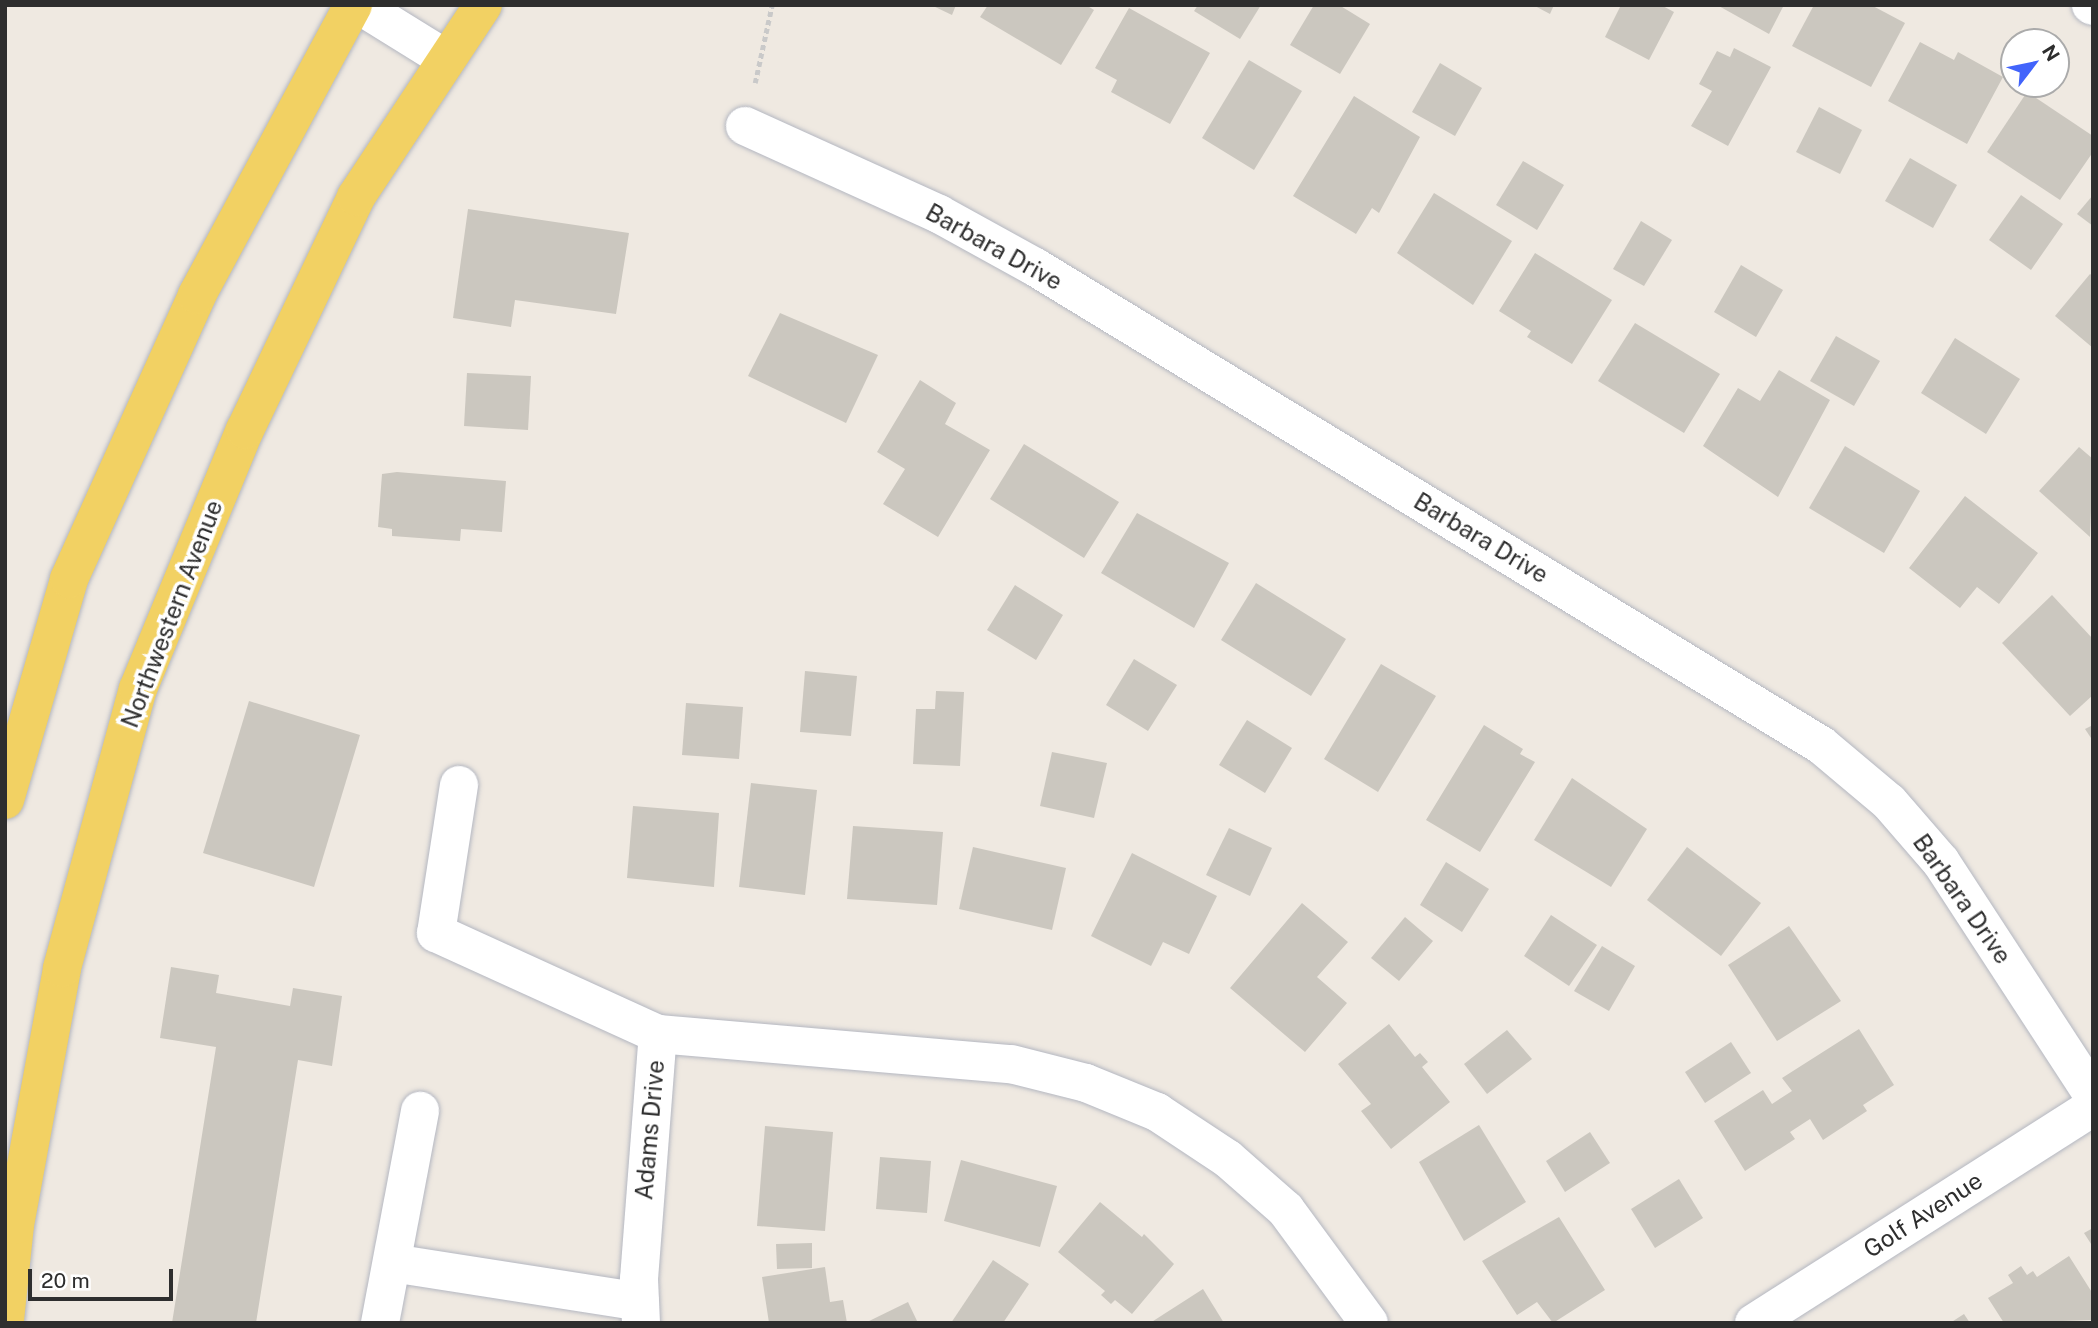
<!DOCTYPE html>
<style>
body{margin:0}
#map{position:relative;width:2098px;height:1328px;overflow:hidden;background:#efe9e1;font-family:"Public Sans",sans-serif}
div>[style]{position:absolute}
.building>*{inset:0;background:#cbc7bf}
.path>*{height:4.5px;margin-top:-2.25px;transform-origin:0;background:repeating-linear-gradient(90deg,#c9c9c9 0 5px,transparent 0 8.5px)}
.roads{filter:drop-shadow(0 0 2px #b4b7c1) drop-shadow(0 0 2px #b4b7c1)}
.minor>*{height:38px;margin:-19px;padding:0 19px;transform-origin:19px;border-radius:19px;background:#fff}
.major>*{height:38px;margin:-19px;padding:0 19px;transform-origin:19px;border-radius:19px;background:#f2d163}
span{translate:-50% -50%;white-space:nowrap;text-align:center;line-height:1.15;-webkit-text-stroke:7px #fff;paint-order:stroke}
.street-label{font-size:24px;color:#2e2e2e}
.frame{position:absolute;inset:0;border:7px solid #2e2e2e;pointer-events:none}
.north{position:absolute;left:2000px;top:28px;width:70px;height:70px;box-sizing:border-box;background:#fff;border:2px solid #ababab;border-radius:50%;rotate:58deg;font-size:19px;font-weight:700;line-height:28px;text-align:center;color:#2e2e2e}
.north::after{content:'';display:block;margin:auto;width:24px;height:32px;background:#4264fb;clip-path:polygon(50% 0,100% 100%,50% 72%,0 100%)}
.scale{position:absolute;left:28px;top:1269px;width:145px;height:32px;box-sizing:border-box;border:4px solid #2e2e2e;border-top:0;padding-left:9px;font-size:21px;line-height:24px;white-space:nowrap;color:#2e2e2e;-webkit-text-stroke:5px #fff;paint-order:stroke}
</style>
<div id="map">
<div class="building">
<i style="clip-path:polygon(931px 5px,956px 5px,952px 15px)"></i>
<i style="clip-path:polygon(988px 5px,1086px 5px,1094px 10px,1061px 65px,980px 17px)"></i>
<i style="clip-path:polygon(1198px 5px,1261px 5px,1240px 39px,1194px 11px)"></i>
<i style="clip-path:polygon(1314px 5px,1339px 5px,1370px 24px,1340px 74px,1290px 45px)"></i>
<i style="clip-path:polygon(1533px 5px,1554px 5px,1550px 14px)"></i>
<i style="clip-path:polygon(1621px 5px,1661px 5px,1674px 12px,1649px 60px,1605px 37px)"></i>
<i style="clip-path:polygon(1717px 5px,1784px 5px,1769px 34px)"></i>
<i style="clip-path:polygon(1814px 5px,1871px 5px,1905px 23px,1871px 87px,1792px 46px)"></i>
<i style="clip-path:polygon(1129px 8px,1210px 53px,1170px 124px,1111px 92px,1117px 80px,1095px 68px)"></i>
<i style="clip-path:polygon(1920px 42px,1954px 60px,1958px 52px,2003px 77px,1967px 144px,1888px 101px)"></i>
<i style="clip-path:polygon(1734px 48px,1771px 67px,1728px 146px,1691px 126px,1712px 91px,1699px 84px,1717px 51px,1730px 57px)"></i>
<i style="clip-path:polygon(1249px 60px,1302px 91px,1254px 170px,1202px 138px)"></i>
<i style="clip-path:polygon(1440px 63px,1482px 88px,1455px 136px,1412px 112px)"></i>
<i style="clip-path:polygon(2027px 92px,2093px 136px,2093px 152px,2060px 200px,1987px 152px)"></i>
<i style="clip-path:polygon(1354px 96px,1420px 137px,1379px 213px,1372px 208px,1356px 234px,1293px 196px)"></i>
<i style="clip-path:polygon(1819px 107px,1862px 130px,1840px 174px,1796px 152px)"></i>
<i style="clip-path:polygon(1910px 158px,1957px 185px,1933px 228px,1885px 201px)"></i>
<i style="clip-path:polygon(1523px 161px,1564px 185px,1537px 230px,1496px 205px)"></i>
<i style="clip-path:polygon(1434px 193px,1512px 241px,1473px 305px,1397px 253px)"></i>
<i style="clip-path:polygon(2021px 195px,2063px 224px,2031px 270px,1989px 240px)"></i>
<i style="clip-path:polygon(2093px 195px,2093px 226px,2077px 214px)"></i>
<i style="clip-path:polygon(468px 209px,629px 233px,616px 314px,515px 300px,511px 327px,453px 318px)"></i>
<i style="clip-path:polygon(1641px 221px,1672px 240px,1644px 286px,1613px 269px)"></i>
<i style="clip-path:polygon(1535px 253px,1612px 300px,1572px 364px,1527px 337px,1531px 331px,1499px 311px)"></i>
<i style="clip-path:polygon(1741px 265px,1783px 290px,1756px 337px,1714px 312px)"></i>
<i style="clip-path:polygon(2090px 274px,2093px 276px,2093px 348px,2055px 316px)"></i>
<i style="clip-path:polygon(780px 313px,878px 355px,846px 423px,748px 376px)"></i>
<i style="clip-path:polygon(1635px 323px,1720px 374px,1684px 433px,1598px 381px)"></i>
<i style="clip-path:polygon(1836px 336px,1880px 361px,1854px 406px,1810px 381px)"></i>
<i style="clip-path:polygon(1955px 338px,2020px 379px,1986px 434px,1921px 393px)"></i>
<i style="clip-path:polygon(1779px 370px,1830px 400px,1778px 497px,1703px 446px,1738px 388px,1760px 401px)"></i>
<i style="clip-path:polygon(467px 373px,531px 376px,528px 430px,464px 426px)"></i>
<i style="clip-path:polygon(920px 380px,956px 403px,945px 424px,990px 450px,938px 537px,883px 504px,905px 469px,877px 452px)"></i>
<i style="clip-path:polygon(1024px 444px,1119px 502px,1084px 558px,990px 499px)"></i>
<i style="clip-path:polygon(1845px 446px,1920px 491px,1884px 553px,1809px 508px)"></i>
<i style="clip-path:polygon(2079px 447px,2093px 459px,2090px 537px,2039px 491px)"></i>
<i style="clip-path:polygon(397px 472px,506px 481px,502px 532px,461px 529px,460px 541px,392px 536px,392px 529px,378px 527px,382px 474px)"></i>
<i style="clip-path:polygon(1965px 496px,2038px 553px,1999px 604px,1977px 587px,1960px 608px,1909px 568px)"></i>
<i style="clip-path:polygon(1137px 513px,1229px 563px,1194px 628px,1101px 573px)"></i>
<i style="clip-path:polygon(1256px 583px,1346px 639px,1311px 696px,1221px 640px)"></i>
<i style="clip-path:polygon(1015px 585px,1063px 615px,1036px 660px,987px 630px)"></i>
<i style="clip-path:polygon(2052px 595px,2093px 639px,2093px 695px,2070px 716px,2002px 643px)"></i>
<i style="clip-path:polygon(1134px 659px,1177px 685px,1148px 731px,1106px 705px)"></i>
<i style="clip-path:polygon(1381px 664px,1436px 696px,1378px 792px,1324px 759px)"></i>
<i style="clip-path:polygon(805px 671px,857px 676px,851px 736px,800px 732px)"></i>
<i style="clip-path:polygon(936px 691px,964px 692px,960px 766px,913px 764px,916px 709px,935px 709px)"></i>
<i style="clip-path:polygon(249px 701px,360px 735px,314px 887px,203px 853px)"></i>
<i style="clip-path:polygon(686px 703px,743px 707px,739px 759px,682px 755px)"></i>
<i style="clip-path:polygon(1247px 720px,1292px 748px,1265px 793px,1219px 765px)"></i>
<i style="clip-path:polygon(1484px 725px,1523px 749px,1520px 754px,1535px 762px,1480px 852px,1426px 820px)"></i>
<i style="clip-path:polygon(2093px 725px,2093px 741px,2085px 729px)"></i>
<i style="clip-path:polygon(1052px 752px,1107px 763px,1094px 818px,1040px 806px)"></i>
<i style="clip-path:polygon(1572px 778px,1647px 829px,1611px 887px,1534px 840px)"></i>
<i style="clip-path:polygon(751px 783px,817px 790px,805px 895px,739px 887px)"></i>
<i style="clip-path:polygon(633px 806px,719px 813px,714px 887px,627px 878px)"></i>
<i style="clip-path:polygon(853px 826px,943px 832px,937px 905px,847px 899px)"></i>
<i style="clip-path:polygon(1229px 828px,1272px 848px,1250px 896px,1206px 875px)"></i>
<i style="clip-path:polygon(973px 847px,1066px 868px,1052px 930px,959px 909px)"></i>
<i style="clip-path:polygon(1687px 847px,1761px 903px,1721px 956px,1647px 900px)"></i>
<i style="clip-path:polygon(1132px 853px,1217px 896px,1189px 954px,1163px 942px,1151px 966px,1091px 936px)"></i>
<i style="clip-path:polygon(1446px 862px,1489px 889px,1462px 932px,1420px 905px)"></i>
<i style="clip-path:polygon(1302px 903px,1348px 942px,1317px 977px,1347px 1003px,1305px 1052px,1230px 988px)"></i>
<i style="clip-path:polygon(1551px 915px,1597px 945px,1569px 986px,1524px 956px)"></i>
<i style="clip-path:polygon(1405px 917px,1433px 941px,1399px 981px,1371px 958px)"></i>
<i style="clip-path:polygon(1789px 926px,1841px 1001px,1777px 1041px,1728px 965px)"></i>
<i style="clip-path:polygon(1602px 946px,1635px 966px,1609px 1011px,1574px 991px)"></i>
<i style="clip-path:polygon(171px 967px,219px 975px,216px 993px,290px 1006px,293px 988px,342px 996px,332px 1066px,298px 1060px,256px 1323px,172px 1323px,216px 1047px,160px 1038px)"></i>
<i style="clip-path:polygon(1389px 1024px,1415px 1057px,1420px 1053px,1428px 1062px,1422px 1067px,1450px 1102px,1391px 1149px,1361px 1111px,1371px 1104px,1338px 1064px)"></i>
<i style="clip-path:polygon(1859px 1029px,1894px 1085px,1863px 1105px,1867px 1111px,1823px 1140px,1810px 1119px,1790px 1132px,1795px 1139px,1745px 1171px,1714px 1121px,1763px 1090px,1772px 1104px,1792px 1091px,1782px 1078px)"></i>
<i style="clip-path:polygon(1507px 1030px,1532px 1059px,1487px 1094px,1464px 1064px)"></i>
<i style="clip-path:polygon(1731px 1042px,1751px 1073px,1705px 1103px,1685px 1072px)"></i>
<i style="clip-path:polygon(1479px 1125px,1526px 1202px,1464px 1241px,1419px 1162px)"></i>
<i style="clip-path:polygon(765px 1126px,833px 1132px,825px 1231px,757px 1226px)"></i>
<i style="clip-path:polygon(1590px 1132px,1610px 1163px,1565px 1192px,1546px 1161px)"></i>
<i style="clip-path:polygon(880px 1157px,931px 1161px,927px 1213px,876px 1209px)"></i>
<i style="clip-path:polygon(961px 1160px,1057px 1186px,1040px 1247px,944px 1221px)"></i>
<i style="clip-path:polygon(1679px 1179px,1703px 1218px,1655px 1248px,1631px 1209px)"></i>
<i style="clip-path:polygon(1100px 1202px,1142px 1237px,1144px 1234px,1174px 1264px,1132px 1314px,1115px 1300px,1111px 1304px,1101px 1295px,1105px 1291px,1058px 1252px)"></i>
<i style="clip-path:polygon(1559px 1217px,1605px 1290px,1553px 1323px,1537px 1302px,1517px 1315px,1482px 1261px)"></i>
<i style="clip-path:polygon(2093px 1228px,2093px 1247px,2084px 1233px)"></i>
<i style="clip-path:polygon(812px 1243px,812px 1268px,777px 1269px,776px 1244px)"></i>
<i style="clip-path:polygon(2069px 1256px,2093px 1294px,2093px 1320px,2004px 1323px,1988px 1298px,2013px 1283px,2008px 1275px,2021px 1266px,2027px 1275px,2033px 1271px,2037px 1277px)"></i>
<i style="clip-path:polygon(993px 1260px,1029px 1284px,1003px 1323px,951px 1323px)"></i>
<i style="clip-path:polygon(825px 1267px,830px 1302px,843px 1300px,847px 1323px,769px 1323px,762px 1277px)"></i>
<i style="clip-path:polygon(1203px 1289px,1224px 1323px,1150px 1323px)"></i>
<i style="clip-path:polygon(908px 1302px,918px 1323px,865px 1323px)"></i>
<i style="clip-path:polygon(1964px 1314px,1970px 1323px,1950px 1323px)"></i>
</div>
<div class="path">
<i style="left:755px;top:83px;width:80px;rotate:-77.7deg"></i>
</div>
<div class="roads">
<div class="minor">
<i style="left:359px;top:5px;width:102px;rotate:31.8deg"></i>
<i style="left:2091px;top:5px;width:2px;rotate:27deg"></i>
<i style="left:745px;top:126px;width:213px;rotate:24.4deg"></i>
<i style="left:939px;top:214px;width:110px;rotate:28.9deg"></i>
<i style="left:1035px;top:267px;width:920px;rotate:31.31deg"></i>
<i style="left:1821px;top:745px;width:89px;rotate:40deg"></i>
<i style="left:1889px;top:802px;width:79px;rotate:49.1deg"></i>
<i style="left:1941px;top:862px;width:278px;rotate:56.9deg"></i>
<i style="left:459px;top:785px;width:150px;rotate:98.8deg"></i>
<i style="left:436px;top:933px;width:244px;rotate:24.5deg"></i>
<i style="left:392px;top:1263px;width:251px;rotate:8.9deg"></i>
<i style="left:380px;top:1323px;width:216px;rotate:-79.3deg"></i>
<i style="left:641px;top:1323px;width:44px;rotate:-92.6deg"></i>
<i style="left:639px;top:1279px;width:246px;rotate:-85.6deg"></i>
<i style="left:658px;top:1034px;width:354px;rotate:4.9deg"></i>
<i style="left:1011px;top:1064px;width:77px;rotate:14.2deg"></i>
<i style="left:1086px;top:1083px;width:77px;rotate:22.2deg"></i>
<i style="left:1157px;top:1112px;width:85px;rotate:33.5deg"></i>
<i style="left:1228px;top:1159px;width:77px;rotate:41.3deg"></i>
<i style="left:1286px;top:1210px;width:140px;rotate:53.7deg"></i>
<i style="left:1754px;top:1323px;width:402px;rotate:-32.5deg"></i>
</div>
<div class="major">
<i style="left:5px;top:800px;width:230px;rotate:-73.8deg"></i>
<i style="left:69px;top:579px;width:312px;rotate:-65.7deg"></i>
<i style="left:197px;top:295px;width:329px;rotate:-61.7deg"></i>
<i style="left:5px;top:1320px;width:96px;rotate:-84deg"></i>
<i style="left:15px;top:1225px;width:261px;rotate:-79.6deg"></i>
<i style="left:62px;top:968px;width:289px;rotate:-74.8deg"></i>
<i style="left:138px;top:689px;width:280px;rotate:-67.6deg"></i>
<i style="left:245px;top:430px;width:258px;rotate:-64.5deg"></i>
<i style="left:356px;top:197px;width:230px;rotate:-56.5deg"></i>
</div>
</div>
<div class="street-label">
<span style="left:994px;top:247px;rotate:29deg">Barbara Drive</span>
<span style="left:1481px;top:538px;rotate:31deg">Barbara Drive</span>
<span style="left:172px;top:614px;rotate:-69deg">Northwestern Avenue</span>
<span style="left:1962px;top:899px;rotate:55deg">Barbara Drive</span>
<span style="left:650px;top:1130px;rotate:-85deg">Adams Drive</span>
<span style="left:1923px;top:1215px;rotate:-33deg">Golf Avenue</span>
</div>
<div class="frame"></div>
<div class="north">N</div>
<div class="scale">20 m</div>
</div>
